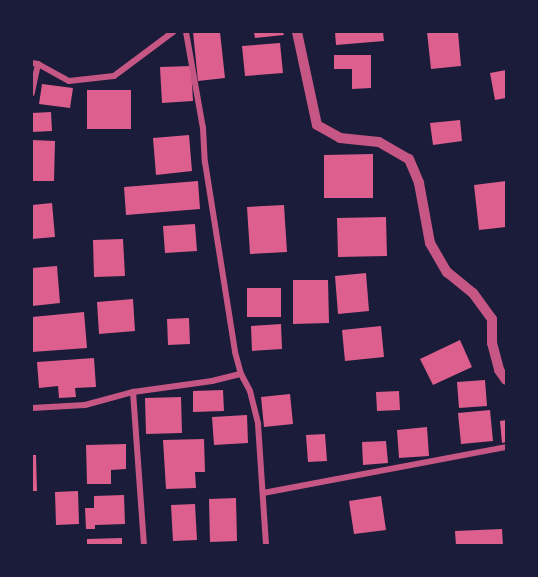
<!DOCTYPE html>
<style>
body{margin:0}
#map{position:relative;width:538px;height:577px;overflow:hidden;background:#1b1b3a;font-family:"PT Sans Narrow",sans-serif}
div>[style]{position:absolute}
.building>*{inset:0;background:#dd5f8e}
.minor>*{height:6px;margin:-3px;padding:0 3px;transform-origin:3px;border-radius:3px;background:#c65784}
.tertiary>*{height:10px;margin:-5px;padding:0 5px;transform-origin:5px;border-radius:5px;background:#c65784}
span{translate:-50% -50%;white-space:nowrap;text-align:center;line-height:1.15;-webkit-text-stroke:4.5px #1b1b3a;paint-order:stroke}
.frame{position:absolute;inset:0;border:33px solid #1b1b3a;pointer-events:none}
</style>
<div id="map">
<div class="building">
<i style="clip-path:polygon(193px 32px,220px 32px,225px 78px,198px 81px)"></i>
<i style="clip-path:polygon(254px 32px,283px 32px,284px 35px,255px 38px)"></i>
<i style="clip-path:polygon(335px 32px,383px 32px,384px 41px,336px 45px)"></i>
<i style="clip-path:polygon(427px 32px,458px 32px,461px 66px,431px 69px)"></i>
<i style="clip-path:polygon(280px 43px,283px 73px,245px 76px,242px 46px)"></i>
<i style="clip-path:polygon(334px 55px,371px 55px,371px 88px,352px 89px,352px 69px,334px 69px)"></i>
<i style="clip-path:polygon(191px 66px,193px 101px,162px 103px,160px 67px)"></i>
<i style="clip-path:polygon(506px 70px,506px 98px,495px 100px,490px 73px)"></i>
<i style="clip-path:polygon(42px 84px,73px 88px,70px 108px,39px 104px)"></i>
<i style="clip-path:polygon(87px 90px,131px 90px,131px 129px,87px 129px)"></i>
<i style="clip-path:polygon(51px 112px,52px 131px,32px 132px,32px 113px)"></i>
<i style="clip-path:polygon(460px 120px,462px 141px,433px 145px,430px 123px)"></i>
<i style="clip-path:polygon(189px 135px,192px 171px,156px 175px,153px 138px)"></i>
<i style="clip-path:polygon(32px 140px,55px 141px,54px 181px,32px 181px)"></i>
<i style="clip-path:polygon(373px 154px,373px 198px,324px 198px,324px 155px)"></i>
<i style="clip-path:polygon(198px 181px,200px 209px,126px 215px,124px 187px)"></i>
<i style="clip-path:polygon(506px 181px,506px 227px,479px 230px,474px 185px)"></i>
<i style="clip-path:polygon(52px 203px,55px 237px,32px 239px,32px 205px)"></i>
<i style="clip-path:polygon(284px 205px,287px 252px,250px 254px,247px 207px)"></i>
<i style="clip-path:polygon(386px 217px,387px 256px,338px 257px,337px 218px)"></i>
<i style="clip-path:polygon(195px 224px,197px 251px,165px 253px,163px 226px)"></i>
<i style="clip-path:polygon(123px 239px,125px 276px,94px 277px,93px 240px)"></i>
<i style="clip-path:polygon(57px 266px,60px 303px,32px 306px,32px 268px)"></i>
<i style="clip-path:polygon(366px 273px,369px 311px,338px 314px,335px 276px)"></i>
<i style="clip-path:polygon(293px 280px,328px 280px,329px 323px,293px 324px)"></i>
<i style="clip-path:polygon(247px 288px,281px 288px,281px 317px,247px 317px)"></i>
<i style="clip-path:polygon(133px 299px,135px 331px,99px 334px,97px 302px)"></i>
<i style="clip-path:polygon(84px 312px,87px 348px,32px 352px,32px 317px)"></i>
<i style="clip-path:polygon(189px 318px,190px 344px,168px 345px,167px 319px)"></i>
<i style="clip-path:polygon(281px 324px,282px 349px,252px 351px,251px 326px)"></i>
<i style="clip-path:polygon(381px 326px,384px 357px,345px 361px,342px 330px)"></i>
<i style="clip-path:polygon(460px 340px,472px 367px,433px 385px,420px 359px)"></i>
<i style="clip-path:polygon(94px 358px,96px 387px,75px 388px,76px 397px,59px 398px,58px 386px,39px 388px,37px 362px)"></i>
<i style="clip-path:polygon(485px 380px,487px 406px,459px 408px,457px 382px)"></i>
<i style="clip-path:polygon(223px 390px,224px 411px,193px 412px,193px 391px)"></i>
<i style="clip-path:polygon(399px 391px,400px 410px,377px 411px,376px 392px)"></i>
<i style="clip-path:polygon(290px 394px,293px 424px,264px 427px,261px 397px)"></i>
<i style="clip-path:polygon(181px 397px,182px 433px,146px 434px,145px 398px)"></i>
<i style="clip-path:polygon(490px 410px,493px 441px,461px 444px,458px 413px)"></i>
<i style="clip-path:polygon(247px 415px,248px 443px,214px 445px,212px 417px)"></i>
<i style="clip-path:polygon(506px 420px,506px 442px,502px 443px,500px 421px)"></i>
<i style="clip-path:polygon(427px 427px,429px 456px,399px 458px,397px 430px)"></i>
<i style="clip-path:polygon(325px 434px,327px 461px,308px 462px,306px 435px)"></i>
<i style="clip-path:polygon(204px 439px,205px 472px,195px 472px,196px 488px,166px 489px,163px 440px)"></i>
<i style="clip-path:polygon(386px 441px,388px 463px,363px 465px,362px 442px)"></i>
<i style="clip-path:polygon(126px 444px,126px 469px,111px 470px,111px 484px,87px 484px,86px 445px)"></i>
<i style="clip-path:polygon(32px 455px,36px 455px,37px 491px,32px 491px)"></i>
<i style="clip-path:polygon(78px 491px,79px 524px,56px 525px,55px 492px)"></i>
<i style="clip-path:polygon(124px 495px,125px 524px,95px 525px,95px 529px,86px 529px,85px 508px,94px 508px,94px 496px)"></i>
<i style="clip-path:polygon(381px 496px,386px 530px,354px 534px,349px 501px)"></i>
<i style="clip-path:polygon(236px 498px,237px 541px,210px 542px,209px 499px)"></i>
<i style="clip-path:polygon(195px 504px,197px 540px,173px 541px,171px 505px)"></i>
<i style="clip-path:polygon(502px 529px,503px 546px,456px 546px,455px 531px)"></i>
<i style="clip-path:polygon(122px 538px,122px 546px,87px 546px,87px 539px)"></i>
</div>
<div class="minor">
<i style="left:186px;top:32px;width:97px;rotate:80deg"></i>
<i style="left:203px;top:128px;width:34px;rotate:87deg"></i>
<i style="left:205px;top:162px;width:192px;rotate:81deg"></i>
<i style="left:235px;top:352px;width:23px;rotate:75deg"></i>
<i style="left:32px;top:63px;width:6px;rotate:9deg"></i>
<i style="left:38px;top:64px;width:30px;rotate:102deg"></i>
<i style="left:38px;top:64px;width:35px;rotate:29deg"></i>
<i style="left:69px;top:81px;width:45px;rotate:-6.3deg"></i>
<i style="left:114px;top:76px;width:74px;rotate:-36.7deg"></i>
<i style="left:133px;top:392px;width:154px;rotate:85.9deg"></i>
<i style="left:32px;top:408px;width:53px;rotate:-3.2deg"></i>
<i style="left:85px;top:405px;width:50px;rotate:-15.2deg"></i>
<i style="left:133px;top:392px;width:80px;rotate:-7.9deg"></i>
<i style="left:212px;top:381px;width:30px;rotate:-14deg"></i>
<i style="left:241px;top:374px;width:19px;rotate:62deg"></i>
<i style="left:250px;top:391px;width:34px;rotate:76deg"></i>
<i style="left:258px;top:424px;width:122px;rotate:86.2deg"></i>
<i style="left:263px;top:493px;width:247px;rotate:-10.7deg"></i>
</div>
<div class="tertiary">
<i style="left:297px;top:32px;width:95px;rotate:77.9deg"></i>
<i style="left:317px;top:125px;width:26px;rotate:29deg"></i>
<i style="left:340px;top:138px;width:39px;rotate:6deg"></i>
<i style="left:379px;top:142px;width:34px;rotate:30deg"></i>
<i style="left:409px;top:159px;width:26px;rotate:67deg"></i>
<i style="left:419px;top:183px;width:61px;rotate:79.6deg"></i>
<i style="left:430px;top:243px;width:34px;rotate:60deg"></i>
<i style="left:447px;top:272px;width:33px;rotate:39deg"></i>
<i style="left:473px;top:293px;width:32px;rotate:54deg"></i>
<i style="left:492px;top:319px;width:24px;rotate:90deg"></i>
<i style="left:492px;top:343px;width:28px;rotate:75deg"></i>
<i style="left:499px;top:370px;width:12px;rotate:55deg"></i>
</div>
<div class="frame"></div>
</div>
